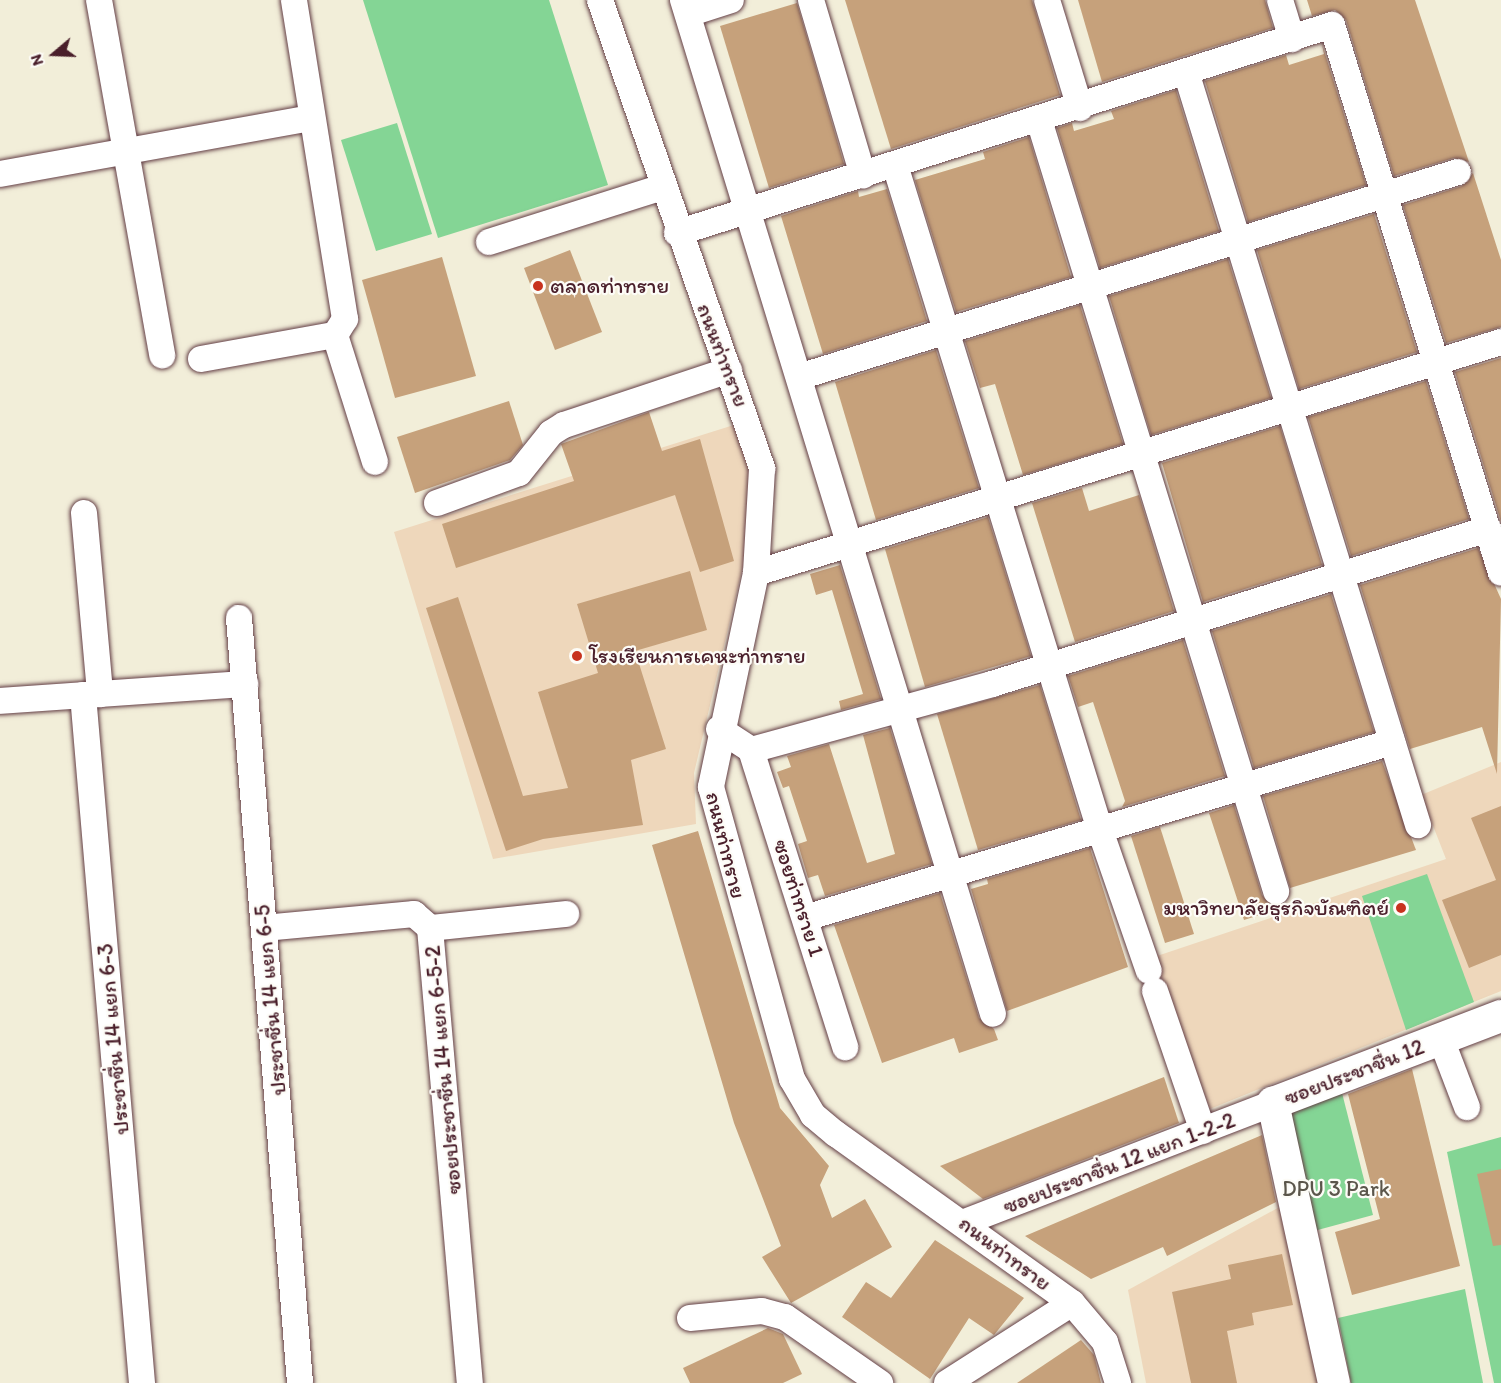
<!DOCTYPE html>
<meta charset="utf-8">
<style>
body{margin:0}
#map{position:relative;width:1501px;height:1383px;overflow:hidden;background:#f2eed9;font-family:Itim,"Playpen Sans Thai",sans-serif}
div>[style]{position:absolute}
.built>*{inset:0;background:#eed7bb}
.green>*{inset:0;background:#84d595}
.building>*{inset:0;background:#c6a17b}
.roads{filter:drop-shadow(0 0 2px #633e45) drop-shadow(0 0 2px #633e45)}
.minor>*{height:26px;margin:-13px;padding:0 13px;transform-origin:13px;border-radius:13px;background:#fff}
.major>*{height:32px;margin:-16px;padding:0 16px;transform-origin:16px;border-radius:16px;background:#fff}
.dots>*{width:16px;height:16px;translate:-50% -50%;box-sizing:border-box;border:3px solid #fdfcf7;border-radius:50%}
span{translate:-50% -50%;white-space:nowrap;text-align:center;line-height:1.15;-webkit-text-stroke:4.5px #fdfcf7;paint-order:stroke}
.poi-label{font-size:22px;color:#4a1f2b}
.left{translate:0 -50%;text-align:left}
.right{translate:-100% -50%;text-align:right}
.street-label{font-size:22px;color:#4a1f2b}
.park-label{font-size:22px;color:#5b564b}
.north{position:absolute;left:24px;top:24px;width:60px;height:60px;-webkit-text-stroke:4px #fdfcf7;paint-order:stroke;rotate:251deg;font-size:16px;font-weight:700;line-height:24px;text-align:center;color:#4a1f2b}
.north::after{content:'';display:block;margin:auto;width:21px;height:27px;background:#4a1f2b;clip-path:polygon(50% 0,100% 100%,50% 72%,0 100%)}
</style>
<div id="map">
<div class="built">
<i style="clip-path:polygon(737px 424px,753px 468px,749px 540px,694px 773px,696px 824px,493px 859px,394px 532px)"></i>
<i style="clip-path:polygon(1501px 762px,1501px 991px,1210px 1109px,1154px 957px,1446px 859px,1421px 795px)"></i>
<i style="clip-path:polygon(1283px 1205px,1324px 1383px,1146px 1383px,1128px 1290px)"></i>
</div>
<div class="green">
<i style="clip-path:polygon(363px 0,549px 0,608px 185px,438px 238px)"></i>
<i style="clip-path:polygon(397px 123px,432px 234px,376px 251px,341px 140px)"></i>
<i style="clip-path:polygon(1427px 874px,1474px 1002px,1406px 1030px,1362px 896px)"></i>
<i style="clip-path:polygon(1340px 1085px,1373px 1215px,1314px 1231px,1287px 1104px)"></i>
<i style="clip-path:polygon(1501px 1137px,1501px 1383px,1494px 1383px,1447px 1152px)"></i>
<i style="clip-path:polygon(1465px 1289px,1483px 1383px,1351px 1383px,1338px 1318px)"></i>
</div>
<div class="building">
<i style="clip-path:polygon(845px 0,1032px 0,1060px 95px,891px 149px)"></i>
<i style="clip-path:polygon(1078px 0,1265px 0,1273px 28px,1102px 82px)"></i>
<i style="clip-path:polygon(1307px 0,1415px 0,1469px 162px,1454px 158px,1394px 176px,1346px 20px,1335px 10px,1312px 16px)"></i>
<i style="clip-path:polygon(797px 3px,844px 164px,769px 188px,720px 26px)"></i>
<i style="clip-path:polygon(1322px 44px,1366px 185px,1248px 222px,1205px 81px,1286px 55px,1289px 65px,1324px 54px)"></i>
<i style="clip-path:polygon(1176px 90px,1219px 231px,1100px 268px,1057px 128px,1072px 123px,1074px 131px,1114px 119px,1111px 111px)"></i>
<i style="clip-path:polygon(1029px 137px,1071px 277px,956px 312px,915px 180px,985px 159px,983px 152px)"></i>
<i style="clip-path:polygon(1473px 173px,1501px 260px,1501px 327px,1446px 343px,1403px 205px,1462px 186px)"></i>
<i style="clip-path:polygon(887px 189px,927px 321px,823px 354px,781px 216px,858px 191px,859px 197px)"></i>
<i style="clip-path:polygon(1374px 214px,1417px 352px,1299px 389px,1257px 250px)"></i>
<i style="clip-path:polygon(570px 250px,602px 332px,555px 350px,524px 268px)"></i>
<i style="clip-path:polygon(442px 257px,476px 376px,395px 398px,362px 280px)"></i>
<i style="clip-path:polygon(1228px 259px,1271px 398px,1151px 435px,1109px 296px)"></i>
<i style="clip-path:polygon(1080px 305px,1123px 444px,1023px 475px,995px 384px,980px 388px,965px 341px)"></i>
<i style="clip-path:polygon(936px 350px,979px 488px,876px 520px,835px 382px)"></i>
<i style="clip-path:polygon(1501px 358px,1501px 522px,1455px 372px)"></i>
<i style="clip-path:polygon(1426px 381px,1469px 519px,1351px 556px,1308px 417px)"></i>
<i style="clip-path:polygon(509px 401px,523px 445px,510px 460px,415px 493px,397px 437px)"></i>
<i style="clip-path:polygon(649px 412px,662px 451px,700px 439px,734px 561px,700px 572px,675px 495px,456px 568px,442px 524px,574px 481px,561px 444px)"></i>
<i style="clip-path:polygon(1280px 426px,1322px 565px,1203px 602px,1162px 463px)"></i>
<i style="clip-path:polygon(1082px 488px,1089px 511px,1139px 495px,1174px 611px,1075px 642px,1032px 503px)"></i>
<i style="clip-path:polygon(988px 517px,1031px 656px,925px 687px,885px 549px)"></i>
<i style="clip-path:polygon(1478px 548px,1501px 599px,1497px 774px,1482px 727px,1410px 749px,1360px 585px)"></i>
<i style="clip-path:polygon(840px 565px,881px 699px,841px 710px,839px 701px,863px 694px,832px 590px,816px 595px,810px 574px)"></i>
<i style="clip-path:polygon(690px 571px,707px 630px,635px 651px,666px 749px,631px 760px,643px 825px,543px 839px,506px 851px,426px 608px,458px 597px,523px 796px,568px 788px,538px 692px,598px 673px,577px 604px)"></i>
<i style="clip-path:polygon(1331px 594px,1374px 732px,1254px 768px,1212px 631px)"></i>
<i style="clip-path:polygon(1183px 640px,1225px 776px,1122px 807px,1125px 801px,1093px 702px,1078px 707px,1068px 676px)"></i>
<i style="clip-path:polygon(1040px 685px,1081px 820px,978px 850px,937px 714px)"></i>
<i style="clip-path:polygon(890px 728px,932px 864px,825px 896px,818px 875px,808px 878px,798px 844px,807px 841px,789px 786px,783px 788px,777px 772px,791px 767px,787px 756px,829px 744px,867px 863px,895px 854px,863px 735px)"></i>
<i style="clip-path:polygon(1382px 761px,1416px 850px,1290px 888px,1263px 796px)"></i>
<i style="clip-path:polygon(1234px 805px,1262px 895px,1275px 910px,1244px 920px,1209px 813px)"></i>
<i style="clip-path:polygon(1501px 806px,1501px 955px,1469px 968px,1442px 900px,1496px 880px,1471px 818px)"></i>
<i style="clip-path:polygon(1160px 827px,1194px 934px,1165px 943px,1131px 836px)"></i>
<i style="clip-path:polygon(698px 831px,780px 1108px,829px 1166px,820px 1185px,832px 1218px,865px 1199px,892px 1247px,791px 1303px,762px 1257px,781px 1246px,734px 1123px,652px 845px)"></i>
<i style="clip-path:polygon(1090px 848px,1128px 967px,1007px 1011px,971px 889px,988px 884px,987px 879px)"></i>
<i style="clip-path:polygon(940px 893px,979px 1018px,994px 1029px,998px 1040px,959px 1053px,954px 1038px,882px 1063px,834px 925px)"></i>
<i style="clip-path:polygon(1412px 1069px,1460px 1266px,1352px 1295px,1335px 1232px,1380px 1219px,1348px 1094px)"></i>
<i style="clip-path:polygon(1164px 1077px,1179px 1123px,983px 1199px,940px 1166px)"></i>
<i style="clip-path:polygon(1262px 1135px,1276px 1202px,1167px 1256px,1163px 1247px,1091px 1279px,1025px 1236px)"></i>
<i style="clip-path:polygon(1501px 1169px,1501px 1245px,1493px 1246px,1477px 1174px)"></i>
<i style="clip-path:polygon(935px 1240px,1024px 1298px,994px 1335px,969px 1318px,930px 1379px,842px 1317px,866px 1282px,891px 1298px)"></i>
<i style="clip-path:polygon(1282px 1254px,1293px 1305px,1252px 1313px,1254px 1325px,1227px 1331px,1237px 1383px,1191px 1383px,1172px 1292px,1231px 1279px,1228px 1265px)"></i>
<i style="clip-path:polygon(768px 1328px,783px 1334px,802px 1374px,783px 1383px,690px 1383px,683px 1368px)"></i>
<i style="clip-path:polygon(1081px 1340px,1094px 1355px,1101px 1383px,1017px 1383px)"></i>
</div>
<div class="roads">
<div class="minor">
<i style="left:99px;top:0;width:361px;rotate:79.9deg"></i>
<i style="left:600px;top:0;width:496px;rotate:70.9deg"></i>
<i style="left:762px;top:469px;width:104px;rotate:93.3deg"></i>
<i style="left:756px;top:573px;width:219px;rotate:101.9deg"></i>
<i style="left:711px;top:787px;width:303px;rotate:74.5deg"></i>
<i style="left:792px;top:1079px;width:42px;rotate:59.7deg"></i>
<i style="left:813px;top:1115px;width:30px;rotate:40deg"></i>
<i style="left:836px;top:1134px;width:290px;rotate:35.6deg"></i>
<i style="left:1072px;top:1303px;width:51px;rotate:49.8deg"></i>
<i style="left:1105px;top:1342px;width:43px;rotate:72.4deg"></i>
<i style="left:683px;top:0;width:1060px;rotate:73deg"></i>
<i style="left:811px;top:0;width:183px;rotate:73.5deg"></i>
<i style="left:1047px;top:0;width:113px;rotate:73deg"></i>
<i style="left:1280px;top:0;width:41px;rotate:72.9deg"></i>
<i style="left:688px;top:14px;width:45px;rotate:-18deg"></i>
<i style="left:1187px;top:75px;width:785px;rotate:72.88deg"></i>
<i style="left:1039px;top:120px;width:807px;rotate:72.91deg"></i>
<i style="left:895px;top:165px;width:693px;rotate:72.87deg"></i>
<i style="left:1099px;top:827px;width:152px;rotate:70.9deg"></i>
<i style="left:0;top:174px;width:317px;rotate:-10.2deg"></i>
<i style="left:677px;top:233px;width:687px;rotate:-17.62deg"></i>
<i style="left:1332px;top:25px;width:573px;rotate:72.86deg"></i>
<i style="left:489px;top:242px;width:182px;rotate:-17.6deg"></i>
<i style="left:335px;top:335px;width:133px;rotate:72.5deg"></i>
<i style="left:201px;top:359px;width:136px;rotate:-10.2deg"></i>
<i style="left:335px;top:335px;width:19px;rotate:-58deg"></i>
<i style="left:345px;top:319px;width:323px;rotate:-99.1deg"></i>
<i style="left:799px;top:377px;width:690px;rotate:-17.28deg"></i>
<i style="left:437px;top:503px;width:87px;rotate:-20.1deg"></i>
<i style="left:519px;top:473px;width:51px;rotate:-51.3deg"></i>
<i style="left:551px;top:433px;width:15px;rotate:-32deg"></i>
<i style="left:564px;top:425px;width:174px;rotate:-18.4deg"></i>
<i style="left:84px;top:513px;width:182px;rotate:84.9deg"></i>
<i style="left:756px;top:573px;width:780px;rotate:-17.23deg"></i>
<i style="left:239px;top:618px;width:767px;rotate:85.44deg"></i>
<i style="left:83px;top:695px;width:691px;rotate:85.1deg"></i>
<i style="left:0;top:701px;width:246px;rotate:-4deg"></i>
<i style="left:719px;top:729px;width:38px;rotate:33deg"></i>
<i style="left:751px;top:750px;width:250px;rotate:-15.3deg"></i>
<i style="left:992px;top:684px;width:520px;rotate:-17.35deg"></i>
<i style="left:751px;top:750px;width:312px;rotate:72.4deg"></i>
<i style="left:805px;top:918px;width:613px;rotate:-16.69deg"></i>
<i style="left:264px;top:928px;width:151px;rotate:-5.3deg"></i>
<i style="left:414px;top:914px;width:21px;rotate:41deg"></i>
<i style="left:430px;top:928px;width:457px;rotate:85deg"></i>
<i style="left:430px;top:928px;width:137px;rotate:-5.9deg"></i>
<i style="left:1155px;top:991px;width:148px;rotate:71.1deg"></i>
<i style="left:1441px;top:1039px;width:73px;rotate:69.1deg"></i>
<i style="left:965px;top:1222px;width:330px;rotate:-21.1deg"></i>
<i style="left:690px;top:1318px;width:72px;rotate:-5.6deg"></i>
<i style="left:762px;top:1311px;width:24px;rotate:15deg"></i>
<i style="left:785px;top:1317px;width:116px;rotate:34.8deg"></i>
<i style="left:947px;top:1383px;width:148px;rotate:-32.6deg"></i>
</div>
<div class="major">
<i style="left:1334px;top:1383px;width:287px;rotate:-102.3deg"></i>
<i style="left:1273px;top:1103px;width:244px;rotate:-20.9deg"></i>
</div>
</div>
<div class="dots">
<i style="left:538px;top:286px;background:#c8321e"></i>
<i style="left:577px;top:656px;background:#c8321e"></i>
<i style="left:1401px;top:908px;background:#c8321e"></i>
</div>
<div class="poi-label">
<span class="left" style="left:550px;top:286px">ตลาดท่าทราย</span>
<span class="left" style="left:589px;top:656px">โรงเรียนการเคหะท่าทราย</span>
<span class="right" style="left:1389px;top:908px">มหาวิทยาลัยธุรกิจบัณฑิตย์</span>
</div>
<div class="street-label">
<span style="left:723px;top:355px;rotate:69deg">ถนนท่าทราย</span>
<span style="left:726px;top:845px;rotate:76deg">ถนนท่าทราย</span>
<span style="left:799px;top:898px;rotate:72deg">ซอยท่าทราย 1</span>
<span style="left:270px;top:1000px;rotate:-95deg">ประชาชื่น 14 แยก 6-5</span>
<span style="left:113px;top:1039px;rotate:-95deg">ประชาชื่น 14 แยก 6-3</span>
<span style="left:443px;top:1070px;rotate:-95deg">ซอยประชาชื่น 14 แยก 6-5-2</span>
<span style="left:1354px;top:1072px;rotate:-21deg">ซอยประชาชื่น 12</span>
<span style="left:1119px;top:1163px;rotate:-21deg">ซอยประชาชื่น 12 แยก 1-2-2</span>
<span style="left:1005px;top:1253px;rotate:37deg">ถนนท่าทราย</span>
</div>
<div class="park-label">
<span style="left:1336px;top:1189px">DPU 3 Park</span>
</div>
<div class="north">N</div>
</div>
